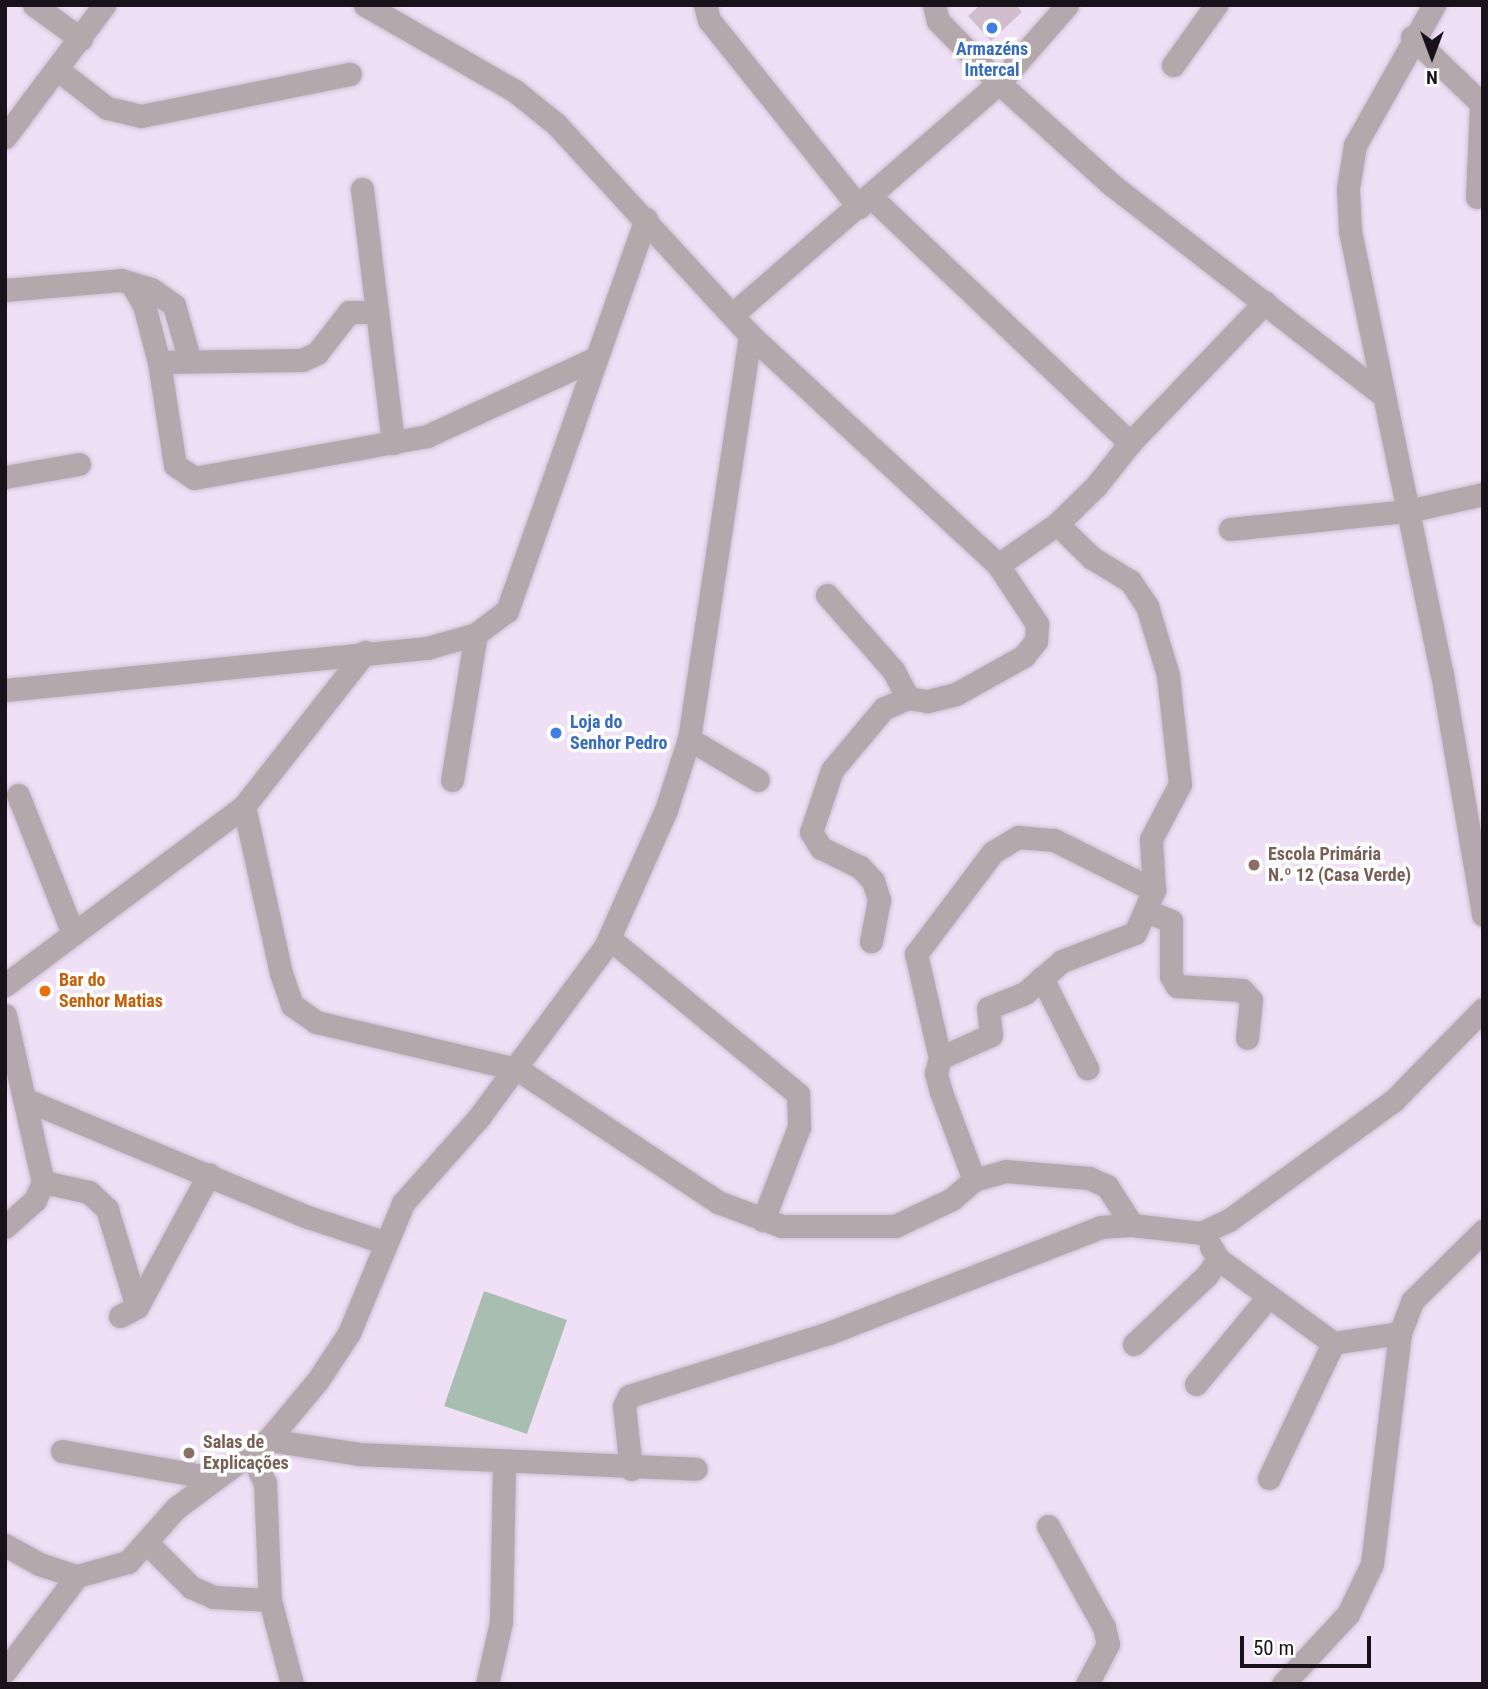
<!DOCTYPE html>
<meta charset="utf-8">
<style>
body{margin:0}
#map{position:relative;width:1488px;height:1689px;overflow:hidden;background:#f0e0f6;font-family:"Roboto Condensed",sans-serif}
div>[style]{position:absolute}
.green>*{inset:0;background:#a7beb0}
.building>*{inset:0;background:#d2bdcf}
.roads{filter:drop-shadow(0 0 2px #cdbfd3) drop-shadow(0 0 2px #cdbfd3)}
.minor>*{height:23px;margin:-11.5px;padding:0 11.5px;transform-origin:11.5px;border-radius:11.5px;background:#b4a8ac}
.dots>*{width:19px;height:19px;translate:-50% -50%;box-sizing:border-box;border:4px solid #fff;border-radius:50%}
span{translate:-50% -50%;white-space:nowrap;text-align:center;line-height:1.15;-webkit-text-stroke:7px #fff;paint-order:stroke}
.shop-label{font-size:18px;color:#366cbe;font-weight:700}
.left{translate:0 -50%;text-align:left}
.education-label{font-size:18px;color:#785e54;font-weight:700}
.food-label{font-size:18px;color:#c56008;font-weight:700}
.frame{position:absolute;inset:0;border:7px solid #18131a;pointer-events:none}
.north{position:absolute;left:1397px;top:21px;width:70px;height:70px;-webkit-text-stroke:5px #fff;paint-order:stroke;rotate:180deg;font-size:19px;font-weight:700;line-height:28px;text-align:center;color:#18131a}
.north::after{content:'';display:block;margin:auto;width:24px;height:32px;background:#18131a;clip-path:polygon(50% 0,100% 100%,50% 72%,0 100%)}
.scale{position:absolute;left:1240px;top:1636px;width:131px;height:32px;box-sizing:border-box;border:4px solid #18131a;border-top:0;padding-left:9px;font-size:21px;line-height:24px;white-space:nowrap;color:#18131a;-webkit-text-stroke:5px #fff;paint-order:stroke}
</style>
<div id="map">
<div class="green">
<i style="clip-path:polygon(484px 1291px,567px 1320px,527px 1434px,444px 1406px)"></i>
</div>
<div class="building">
<i style="clip-path:polygon(980px 5px,1016px 5px,1022px 12px,991px 41px,968px 16px)"></i>
</div>
<div class="roads">
<div class="minor">
<i style="left:34px;top:5px;width:58px;rotate:35.9deg"></i>
<i style="left:365px;top:5px;width:173px;rotate:29.8deg"></i>
<i style="left:515px;top:91px;width:53px;rotate:38.8deg"></i>
<i style="left:556px;top:124px;width:287px;rotate:47.4deg"></i>
<i style="left:750px;top:335px;width:338px;rotate:42.8deg"></i>
<i style="left:998px;top:565px;width:71px;rotate:56.5deg"></i>
<i style="left:1037px;top:624px;width:17px;rotate:93deg"></i>
<i style="left:1036px;top:641px;width:19px;rotate:129deg"></i>
<i style="left:1024px;top:656px;width:78px;rotate:150.8deg"></i>
<i style="left:956px;top:694px;width:30px;rotate:166deg"></i>
<i style="left:927px;top:701px;width:19px;rotate:-171deg"></i>
<i style="left:908px;top:698px;width:26px;rotate:157deg"></i>
<i style="left:884px;top:708px;width:81px;rotate:130deg"></i>
<i style="left:832px;top:770px;width:65px;rotate:108.7deg"></i>
<i style="left:811px;top:832px;width:19px;rotate:58deg"></i>
<i style="left:821px;top:848px;width:43px;rotate:26deg"></i>
<i style="left:860px;top:867px;width:19px;rotate:47deg"></i>
<i style="left:873px;top:881px;width:20px;rotate:72deg"></i>
<i style="left:879px;top:900px;width:42px;rotate:101deg"></i>
<i style="left:705px;top:5px;width:16px;rotate:75deg"></i>
<i style="left:709px;top:20px;width:240px;rotate:51.3deg"></i>
<i style="left:934px;top:5px;width:16px;rotate:76deg"></i>
<i style="left:938px;top:21px;width:87px;rotate:45.5deg"></i>
<i style="left:999px;top:83px;width:152px;rotate:42.1deg"></i>
<i style="left:1112px;top:185px;width:343px;rotate:37.8deg"></i>
<i style="left:1434px;top:5px;width:161px;rotate:119.4deg"></i>
<i style="left:1355px;top:145px;width:44px;rotate:99.2deg"></i>
<i style="left:1348px;top:188px;width:43px;rotate:87.3deg"></i>
<i style="left:1350px;top:231px;width:452px;rotate:78.3deg"></i>
<i style="left:1442px;top:674px;width:244px;rotate:80.3deg"></i>
<i style="left:1412px;top:37px;width:98px;rotate:43.8deg"></i>
<i style="left:1173px;top:65px;width:74px;rotate:-54.4deg"></i>
<i style="left:58px;top:70px;width:62px;rotate:37.8deg"></i>
<i style="left:107px;top:108px;width:35px;rotate:13deg"></i>
<i style="left:141px;top:116px;width:213px;rotate:-11.4deg"></i>
<i style="left:5px;top:137px;width:165px;rotate:-53.1deg"></i>
<i style="left:362px;top:189px;width:256px;rotate:83deg"></i>
<i style="left:870px;top:196px;width:359px;rotate:43.5deg"></i>
<i style="left:1477px;top:197px;width:93px;rotate:-87.5deg"></i>
<i style="left:134px;top:288px;width:20px;rotate:60deg"></i>
<i style="left:144px;top:305px;width:59px;rotate:75.3deg"></i>
<i style="left:159px;top:362px;width:104px;rotate:81.2deg"></i>
<i style="left:175px;top:465px;width:23px;rotate:34deg"></i>
<i style="left:194px;top:478px;width:237px;rotate:-10.2deg"></i>
<i style="left:427px;top:436px;width:186px;rotate:-24.8deg"></i>
<i style="left:5px;top:290px;width:116px;rotate:-4.9deg"></i>
<i style="left:121px;top:280px;width:31px;rotate:17deg"></i>
<i style="left:151px;top:289px;width:28px;rotate:35deg"></i>
<i style="left:174px;top:305px;width:55px;rotate:74.2deg"></i>
<i style="left:733px;top:314px;width:352px;rotate:-41deg"></i>
<i style="left:999px;top:83px;width:103px;rotate:-48.9deg"></i>
<i style="left:159px;top:362px;width:143px;rotate:-0.8deg"></i>
<i style="left:302px;top:360px;width:17px;rotate:-25deg"></i>
<i style="left:317px;top:353px;width:52px;rotate:-52deg"></i>
<i style="left:349px;top:312px;width:27px"></i>
<i style="left:5px;top:477px;width:75px;rotate:-10deg"></i>
<i style="left:1230px;top:529px;width:179px;rotate:-5.8deg"></i>
<i style="left:1408px;top:511px;width:77px;rotate:-12.8deg"></i>
<i style="left:998px;top:565px;width:72px;rotate:-34.8deg"></i>
<i style="left:1057px;top:524px;width:54px;rotate:-44.3deg"></i>
<i style="left:1096px;top:486px;width:55px;rotate:-51.7deg"></i>
<i style="left:1130px;top:443px;width:195px;rotate:-46.2deg"></i>
<i style="left:827px;top:595px;width:100px;rotate:48.7deg"></i>
<i style="left:893px;top:670px;width:32px;rotate:62deg"></i>
<i style="left:5px;top:690px;width:424px;rotate:-5.7deg"></i>
<i style="left:427px;top:648px;width:51px;rotate:-15.9deg"></i>
<i style="left:476px;top:634px;width:39px;rotate:-37deg"></i>
<i style="left:507px;top:611px;width:416px;rotate:-70.5deg"></i>
<i style="left:689px;top:739px;width:80px;rotate:30.7deg"></i>
<i style="left:452px;top:780px;width:148px;rotate:-80.7deg"></i>
<i style="left:18px;top:795px;width:149px;rotate:68.3deg"></i>
<i style="left:244px;top:806px;width:171px;rotate:77.5deg"></i>
<i style="left:281px;top:973px;width:34px;rotate:71deg"></i>
<i style="left:292px;top:1005px;width:29px;rotate:35deg"></i>
<i style="left:316px;top:1022px;width:206px;rotate:13.2deg"></i>
<i style="left:517px;top:1069px;width:241px;rotate:33.5deg"></i>
<i style="left:718px;top:1202px;width:68px;rotate:20.6deg"></i>
<i style="left:782px;top:1226px;width:113px"></i>
<i style="left:895px;top:1226px;width:63px;rotate:-25.3deg"></i>
<i style="left:952px;top:1199px;width:29px;rotate:-41deg"></i>
<i style="left:974px;top:1180px;width:32px;rotate:-16deg"></i>
<i style="left:1005px;top:1171px;width:84px;rotate:4.8deg"></i>
<i style="left:1089px;top:1178px;width:20px;rotate:24deg"></i>
<i style="left:1107px;top:1186px;width:46px;rotate:57.3deg"></i>
<i style="left:1149px;top:912px;width:24px;rotate:22deg"></i>
<i style="left:1171px;top:921px;width:55px;rotate:90deg"></i>
<i style="left:1171px;top:976px;width:12px;rotate:59deg"></i>
<i style="left:1177px;top:986px;width:65px;rotate:3.5deg"></i>
<i style="left:1242px;top:990px;width:13px;rotate:48deg"></i>
<i style="left:1251px;top:1000px;width:38px;rotate:96deg"></i>
<i style="left:610px;top:939px;width:244px;rotate:39.5deg"></i>
<i style="left:798px;top:1094px;width:33px;rotate:88deg"></i>
<i style="left:799px;top:1127px;width:100px;rotate:111.2deg"></i>
<i style="left:1042px;top:978px;width:101px;rotate:63.4deg"></i>
<i style="left:5px;top:985px;width:299px;rotate:-36.8deg"></i>
<i style="left:244px;top:806px;width:196px;rotate:-51.8deg"></i>
<i style="left:5px;top:1015px;width:171px;rotate:77.2deg"></i>
<i style="left:43px;top:1182px;width:20px;rotate:114deg"></i>
<i style="left:35px;top:1200px;width:40px;rotate:138deg"></i>
<i style="left:940px;top:1058px;width:107px;rotate:-103deg"></i>
<i style="left:916px;top:954px;width:128px;rotate:-53deg"></i>
<i style="left:993px;top:852px;width:29px;rotate:-31deg"></i>
<i style="left:1018px;top:837px;width:36px;rotate:5deg"></i>
<i style="left:1054px;top:840px;width:112px;rotate:26.6deg"></i>
<i style="left:24px;top:1099px;width:308px;rotate:22.6deg"></i>
<i style="left:308px;top:1217px;width:82px;rotate:18.4deg"></i>
<i style="left:974px;top:1180px;width:94px;rotate:-110.6deg"></i>
<i style="left:941px;top:1092px;width:20px;rotate:-105deg"></i>
<i style="left:936px;top:1073px;width:16px;rotate:-75deg"></i>
<i style="left:940px;top:1058px;width:56px;rotate:-24.3deg"></i>
<i style="left:991px;top:1035px;width:27px;rotate:-96deg"></i>
<i style="left:988px;top:1008px;width:40px;rotate:-22deg"></i>
<i style="left:1025px;top:993px;width:49px;rotate:-40.9deg"></i>
<i style="left:1062px;top:961px;width:78px;rotate:-21deg"></i>
<i style="left:1135px;top:933px;width:47px;rotate:-66.2deg"></i>
<i style="left:1154px;top:890px;width:51px;rotate:-93.4deg"></i>
<i style="left:1151px;top:839px;width:62px;rotate:-62.2deg"></i>
<i style="left:1180px;top:784px;width:110px;rotate:-96.3deg"></i>
<i style="left:1168px;top:675px;width:72px;rotate:-106.9deg"></i>
<i style="left:1147px;top:606px;width:30px;rotate:-124deg"></i>
<i style="left:1130px;top:581px;width:44px;rotate:-148.8deg"></i>
<i style="left:1092px;top:558px;width:49px;rotate:-135.8deg"></i>
<i style="left:43px;top:1182px;width:47px;rotate:12.3deg"></i>
<i style="left:89px;top:1192px;width:25px;rotate:43deg"></i>
<i style="left:107px;top:1209px;width:102px;rotate:73deg"></i>
<i style="left:1218px;top:1259px;width:142px;rotate:36.1deg"></i>
<i style="left:1333px;top:1343px;width:68px;rotate:-8.5deg"></i>
<i style="left:120px;top:1316px;width:19px;rotate:-28deg"></i>
<i style="left:137px;top:1307px;width:151px;rotate:-61.6deg"></i>
<i style="left:1134px;top:1344px;width:100px;rotate:-43.4deg"></i>
<i style="left:1207px;top:1275px;width:19px;rotate:-55deg"></i>
<i style="left:1218px;top:1259px;width:14px;rotate:-120deg"></i>
<i style="left:1196px;top:1384px;width:113px;rotate:-50.4deg"></i>
<i style="left:268px;top:1440px;width:92px;rotate:8.7deg"></i>
<i style="left:359px;top:1454px;width:337px;rotate:2.5deg"></i>
<i style="left:250px;top:1450px;width:36px;rotate:66deg"></i>
<i style="left:265px;top:1483px;width:117px;rotate:87.6deg"></i>
<i style="left:270px;top:1600px;width:87px;rotate:75.3deg"></i>
<i style="left:62px;top:1451px;width:153px;rotate:10.1deg"></i>
<i style="left:631px;top:1469px;width:63px;rotate:-96.3deg"></i>
<i style="left:624px;top:1406px;width:11px;rotate:-63deg"></i>
<i style="left:629px;top:1396px;width:210px;rotate:-17.5deg"></i>
<i style="left:829px;top:1333px;width:292px;rotate:-21.3deg"></i>
<i style="left:1101px;top:1227px;width:31px;rotate:-4deg"></i>
<i style="left:1132px;top:1225px;width:69px;rotate:6.6deg"></i>
<i style="left:1201px;top:1233px;width:31px;rotate:-25deg"></i>
<i style="left:1229px;top:1220px;width:204px;rotate:-36deg"></i>
<i style="left:1394px;top:1100px;width:127px;rotate:-45.6deg"></i>
<i style="left:1269px;top:1478px;width:149px;rotate:-64.6deg"></i>
<i style="left:1048px;top:1526px;width:115px;rotate:61deg"></i>
<i style="left:1104px;top:1627px;width:17px;rotate:77deg"></i>
<i style="left:1108px;top:1644px;width:45px;rotate:117.7deg"></i>
<i style="left:148px;top:1544px;width:61px;rotate:45deg"></i>
<i style="left:191px;top:1587px;width:24px;rotate:24deg"></i>
<i style="left:213px;top:1597px;width:57px;rotate:3deg"></i>
<i style="left:5px;top:1545px;width:39px;rotate:29deg"></i>
<i style="left:39px;top:1564px;width:40px;rotate:18deg"></i>
<i style="left:77px;top:1576px;width:53px;rotate:-15.4deg"></i>
<i style="left:128px;top:1562px;width:72px;rotate:-48.4deg"></i>
<i style="left:176px;top:1508px;width:114px;rotate:-36.5deg"></i>
<i style="left:268px;top:1440px;width:78px;rotate:-50.2deg"></i>
<i style="left:318px;top:1380px;width:56px;rotate:-56.6deg"></i>
<i style="left:349px;top:1333px;width:141px;rotate:-67.4deg"></i>
<i style="left:403px;top:1203px;width:115px;rotate:-48.5deg"></i>
<i style="left:479px;top:1117px;width:212px;rotate:-53.5deg"></i>
<i style="left:605px;top:947px;width:150px;rotate:-66deg"></i>
<i style="left:666px;top:810px;width:75px;rotate:-72.1deg"></i>
<i style="left:689px;top:739px;width:409px;rotate:-81.4deg"></i>
<i style="left:5px;top:1671px;width:119px;rotate:-52.8deg"></i>
<i style="left:487px;top:1684px;width:64px;rotate:-77.3deg"></i>
<i style="left:501px;top:1622px;width:161px;rotate:-88.9deg"></i>
<i style="left:1283px;top:1684px;width:96px;rotate:-47.1deg"></i>
<i style="left:1348px;top:1614px;width:55px;rotate:-64.4deg"></i>
<i style="left:1372px;top:1564px;width:233px;rotate:-83.1deg"></i>
<i style="left:1400px;top:1333px;width:34px;rotate:-69deg"></i>
<i style="left:1412px;top:1301px;width:100px;rotate:-44.6deg"></i>
</div>
</div>
<div class="dots">
<i style="left:992px;top:28px;background:#3f7fe0"></i>
<i style="left:556px;top:733px;background:#3f7fe0"></i>
<i style="left:1254px;top:865px;background:#8d6e63"></i>
<i style="left:45px;top:991px;background:#e8710a"></i>
<i style="left:189px;top:1453px;background:#8d6e63"></i>
</div>
<div class="shop-label">
<span style="left:992px;top:60px">Armazéns<br>Intercal</span>
<span class="left" style="left:570px;top:733px">Loja do<br>Senhor Pedro</span>
</div>
<div class="education-label">
<span class="left" style="left:1268px;top:865px">Escola Primária<br>N.º 12 (Casa Verde)</span>
<span class="left" style="left:203px;top:1453px">Salas de<br>Explicações</span>
</div>
<div class="food-label">
<span class="left" style="left:59px;top:991px">Bar do<br>Senhor Matias</span>
</div>
<div class="frame"></div>
<div class="north">N</div>
<div class="scale">50 m</div>
</div>
